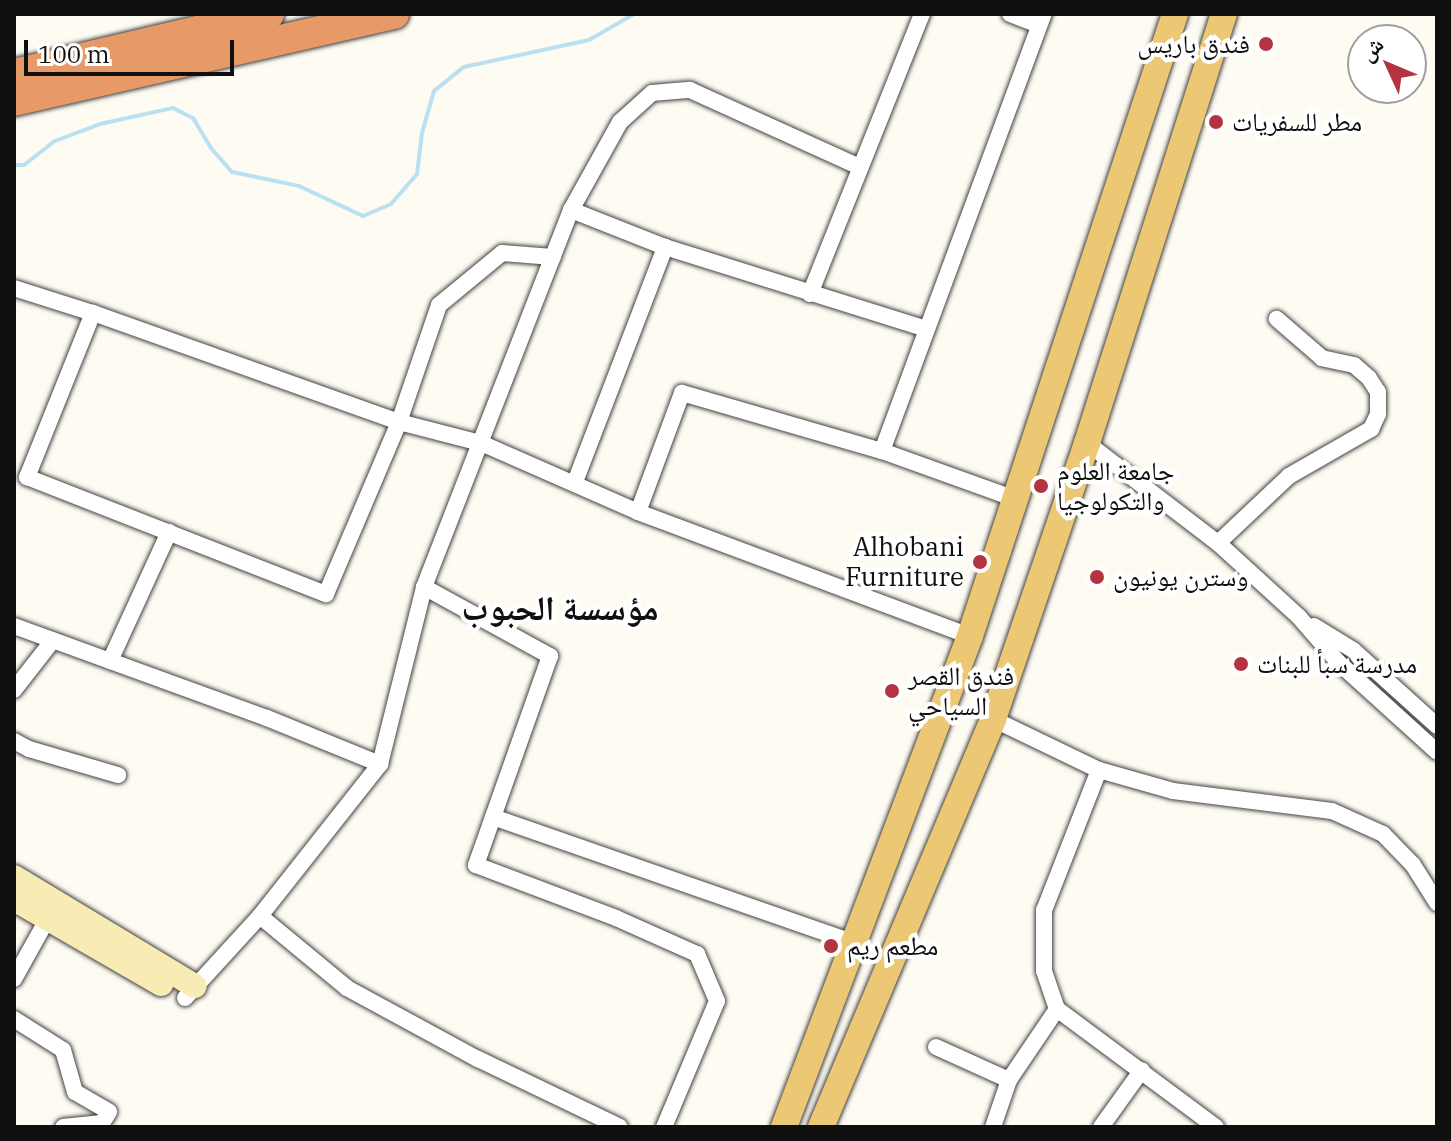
<!DOCTYPE html>
<meta charset="utf-8">
<style>
body{margin:0}
#map{position:relative;width:1451px;height:1141px;overflow:hidden;background:#fefbf2;font-family:"IBM Plex Serif","Noto Naskh Arabic",serif}
div>[style]{position:absolute}
.stream>*{height:4px;margin:-2px;padding:0 2px;transform-origin:2px;border-radius:2px;background:#bbe0f1}
.roads{filter:drop-shadow(0 0 2px #424242) drop-shadow(0 0 2px #424242)}
.street>*{height:16px;margin:-8px;padding:0 8px;transform-origin:8px;border-radius:8px;background:#fff}
.secondary>*{height:24px;margin:-12px;padding:0 12px;transform-origin:12px;border-radius:12px;background:#f8ecb4}
.primary>*{height:26px;margin:-13px;padding:0 13px;transform-origin:13px;border-radius:13px;background:#ecc874}
.highway>*{height:30px;margin:-15px;padding:0 15px;transform-origin:15px;border-radius:15px;background:#e79a67}
.dots>*{width:22px;height:22px;translate:-50% -50%;box-sizing:border-box;border:4px solid #fff;border-radius:50%}
span{translate:-50% -50%;white-space:nowrap;text-align:center;line-height:1.15;-webkit-text-stroke:8px #fff;paint-order:stroke}
.poi-label{font-size:26px;color:#0f0f0f}
.right{translate:-100% -50%;text-align:right}
.left{translate:0 -50%;text-align:left}
.district-label{font-size:34px;color:#0f0f0f;font-weight:700}
.frame{position:absolute;inset:0;border:16px solid #0f0f0f;pointer-events:none}
.north{position:absolute;left:1347px;top:24px;width:80px;height:80px;box-sizing:border-box;background:#fff;border:2px solid #9f9f9f;border-radius:50%;rotate:314deg;font-size:22px;font-weight:700;line-height:32px;text-align:center;color:#0f0f0f}
.north::after{content:'';display:block;margin:auto;width:28px;height:36px;background:#b33341;clip-path:polygon(50% 0,100% 100%,50% 72%,0 100%)}
.scale{position:absolute;left:24px;top:40px;width:210px;height:36px;box-sizing:border-box;border:4px solid #0f0f0f;border-top:0;padding-left:10px;font-size:24px;line-height:28px;white-space:nowrap;color:#0f0f0f;-webkit-text-stroke:6px #fff;paint-order:stroke}
</style>
<div id="map">
<div class="stream">
<i style="left:14px;top:165px;width:10px"></i>
<i style="left:24px;top:165px;width:39px;rotate:-38deg"></i>
<i style="left:55px;top:141px;width:48px;rotate:-20.7deg"></i>
<i style="left:100px;top:124px;width:75px;rotate:-12.4deg"></i>
<i style="left:173px;top:108px;width:22px;rotate:27deg"></i>
<i style="left:193px;top:118px;width:35px;rotate:59deg"></i>
<i style="left:211px;top:148px;width:32px;rotate:49deg"></i>
<i style="left:232px;top:172px;width:68px;rotate:11.8deg"></i>
<i style="left:299px;top:186px;width:71px;rotate:25.1deg"></i>
<i style="left:363px;top:216px;width:30px;rotate:-23deg"></i>
<i style="left:391px;top:204px;width:40px;rotate:-49deg"></i>
<i style="left:417px;top:174px;width:41px;rotate:-83deg"></i>
<i style="left:422px;top:133px;width:44px;rotate:-74.1deg"></i>
<i style="left:434px;top:91px;width:38px;rotate:-39deg"></i>
<i style="left:464px;top:67px;width:128px;rotate:-12.2deg"></i>
<i style="left:589px;top:40px;width:52px;rotate:-30deg"></i>
</div>
<div class="roads">
<div class="street">
<i style="left:1010px;top:14px;width:31px;rotate:21deg"></i>
<i style="left:571px;top:210px;width:101px;rotate:21.5deg"></i>
<i style="left:665px;top:247px;width:274px;rotate:17.4deg"></i>
<i style="left:14px;top:288px;width:83px;rotate:17.6deg"></i>
<i style="left:93px;top:313px;width:325px;rotate:19.6deg"></i>
<i style="left:399px;top:422px;width:85px;rotate:14.4deg"></i>
<i style="left:481px;top:443px;width:171px;rotate:23.7deg"></i>
<i style="left:638px;top:512px;width:354px;rotate:20.5deg"></i>
<i style="left:810px;top:294px;width:302px;rotate:-68.2deg"></i>
<i style="left:93px;top:313px;width:177px;rotate:111.9deg"></i>
<i style="left:27px;top:477px;width:321px;rotate:21.4deg"></i>
<i style="left:326px;top:594px;width:187px;rotate:-67deg"></i>
<i style="left:399px;top:422px;width:124px;rotate:-71.1deg"></i>
<i style="left:439px;top:305px;width:82px;rotate:-39.5deg"></i>
<i style="left:502px;top:253px;width:51px;rotate:4.5deg"></i>
<i style="left:1087px;top:443px;width:165px;rotate:37.4deg"></i>
<i style="left:1218px;top:543px;width:110px;rotate:42.4deg"></i>
<i style="left:1299px;top:617px;width:61px;rotate:49deg"></i>
<i style="left:1339px;top:663px;width:132px;rotate:42.2deg"></i>
<i style="left:882px;top:451px;width:466px;rotate:-69.7deg"></i>
<i style="left:575px;top:482px;width:252px;rotate:-69deg"></i>
<i style="left:638px;top:512px;width:127px;rotate:-69.7deg"></i>
<i style="left:682px;top:393px;width:208px;rotate:16.2deg"></i>
<i style="left:882px;top:451px;width:145px;rotate:19.8deg"></i>
<i style="left:1218px;top:543px;width:98px;rotate:-43.3deg"></i>
<i style="left:1289px;top:476px;width:95px;rotate:-29.8deg"></i>
<i style="left:1371px;top:429px;width:17px;rotate:-65deg"></i>
<i style="left:1378px;top:414px;width:22px;rotate:-90deg"></i>
<i style="left:1378px;top:392px;width:17px;rotate:-123deg"></i>
<i style="left:1369px;top:378px;width:20px;rotate:-139deg"></i>
<i style="left:1354px;top:365px;width:33px;rotate:-168deg"></i>
<i style="left:1322px;top:358px;width:60px;rotate:-139.1deg"></i>
<i style="left:424px;top:587px;width:144px;rotate:28.7deg"></i>
<i style="left:550px;top:656px;width:222px;rotate:109.5deg"></i>
<i style="left:476px;top:865px;width:150px;rotate:20.7deg"></i>
<i style="left:616px;top:918px;width:89px;rotate:24deg"></i>
<i style="left:697px;top:954px;width:51px;rotate:66.9deg"></i>
<i style="left:717px;top:1001px;width:137px;rotate:112.8deg"></i>
<i style="left:14px;top:626px;width:269px;rotate:20deg"></i>
<i style="left:267px;top:718px;width:122px;rotate:22.2deg"></i>
<i style="left:1314px;top:626px;width:46px;rotate:31.6deg"></i>
<i style="left:1353px;top:650px;width:113px;rotate:42.1deg"></i>
<i style="left:110px;top:661px;width:142px;rotate:-65.4deg"></i>
<i style="left:14px;top:690px;width:63px;rotate:-52deg"></i>
<i style="left:993px;top:719px;width:118px;rotate:25.7deg"></i>
<i style="left:1099px;top:770px;width:77px;rotate:15.8deg"></i>
<i style="left:1173px;top:791px;width:160px;rotate:7.2deg"></i>
<i style="left:1332px;top:811px;width:56px;rotate:24.3deg"></i>
<i style="left:1383px;top:834px;width:43px;rotate:45.9deg"></i>
<i style="left:1413px;top:865px;width:45px;rotate:57.7deg"></i>
<i style="left:14px;top:741px;width:17px;rotate:28deg"></i>
<i style="left:29px;top:749px;width:93px;rotate:16.3deg"></i>
<i style="left:1099px;top:770px;width:150px;rotate:111.4deg"></i>
<i style="left:1044px;top:910px;width:61px;rotate:90deg"></i>
<i style="left:1044px;top:971px;width:40px;rotate:71.1deg"></i>
<i style="left:1057px;top:1009px;width:198px;rotate:36.6deg"></i>
<i style="left:493px;top:817px;width:380px;rotate:19.2deg"></i>
<i style="left:260px;top:916px;width:113px;rotate:39.6deg"></i>
<i style="left:347px;top:988px;width:149px;rotate:28.5deg"></i>
<i style="left:478px;top:1059px;width:157px;rotate:25.6deg"></i>
<i style="left:14px;top:979px;width:70px;rotate:-60.9deg"></i>
<i style="left:185px;top:998px;width:111px;rotate:-47.6deg"></i>
<i style="left:260px;top:916px;width:194px;rotate:-51.7deg"></i>
<i style="left:380px;top:764px;width:182px;rotate:-76deg"></i>
<i style="left:424px;top:587px;width:405px;rotate:-68.7deg"></i>
<i style="left:571px;top:210px;width:101px;rotate:-60.9deg"></i>
<i style="left:620px;top:122px;width:43px;rotate:-42.2deg"></i>
<i style="left:652px;top:93px;width:38px;rotate:-5deg"></i>
<i style="left:690px;top:90px;width:187px;rotate:24.4deg"></i>
<i style="left:14px;top:1019px;width:58px;rotate:32.3deg"></i>
<i style="left:63px;top:1050px;width:44px;rotate:74.1deg"></i>
<i style="left:75px;top:1092px;width:39px;rotate:30deg"></i>
<i style="left:109px;top:1112px;width:13px;rotate:122deg"></i>
<i style="left:102px;top:1123px;width:39px;rotate:174deg"></i>
<i style="left:936px;top:1047px;width:80px;rotate:24.3deg"></i>
<i style="left:993px;top:1127px;width:50px;rotate:-71.2deg"></i>
<i style="left:1009px;top:1080px;width:86px;rotate:-55.9deg"></i>
<i style="left:1101px;top:1127px;width:70px;rotate:-54.3deg"></i>
</div>
<div class="secondary">
<i style="left:14px;top:877px;width:211px;rotate:31.1deg"></i>
<i style="left:14px;top:899px;width:170px;rotate:30deg"></i>
</div>
<div class="primary">
<i style="left:784px;top:1127px;width:525px;rotate:-69.25deg"></i>
<i style="left:970px;top:636px;width:655px;rotate:-71.76deg"></i>
<i style="left:821px;top:1127px;width:443px;rotate:-67.1deg"></i>
<i style="left:993px;top:719px;width:292px;rotate:-71.2deg"></i>
<i style="left:1087px;top:443px;width:450px;rotate:-72.3deg"></i>
</div>
<div class="highway">
<i style="left:14px;top:74px;width:262px;rotate:-13.2deg"></i>
<i style="left:14px;top:101px;width:390px;rotate:-12.9deg"></i>
</div>
</div>
<div class="dots">
<i style="left:1266px;top:44px;background:#b33341"></i>
<i style="left:1216px;top:122px;background:#b33341"></i>
<i style="left:1041px;top:486px;background:#b33341"></i>
<i style="left:980px;top:562px;background:#b33341"></i>
<i style="left:1097px;top:577px;background:#b33341"></i>
<i style="left:1241px;top:664px;background:#b33341"></i>
<i style="left:892px;top:691px;background:#b33341"></i>
<i style="left:831px;top:946px;background:#b33341"></i>
</div>
<div class="poi-label">
<span class="right" style="left:1250px;top:44px">فندق باريس</span>
<span class="left" style="left:1232px;top:122px">مطر للسفريات</span>
<span class="left" style="left:1057px;top:486px">جامعة العلوم<br>والتكولوجيا</span>
<span class="right" style="left:964px;top:562px">Alhobani<br>Furniture</span>
<span class="left" style="left:1113px;top:577px">وسترن يونيون</span>
<span class="left" style="left:1257px;top:664px">مدرسة سبأ للبنات</span>
<span class="left" style="left:908px;top:691px">فندق القصر<br>السياحي</span>
<span class="left" style="left:847px;top:946px">مطعم ريم</span>
</div>
<div class="district-label">
<span style="left:560px;top:608px">مؤسسة الحبوب</span>
</div>
<div class="frame"></div>
<div class="north">ش</div>
<div class="scale">100 m</div>
</div>
